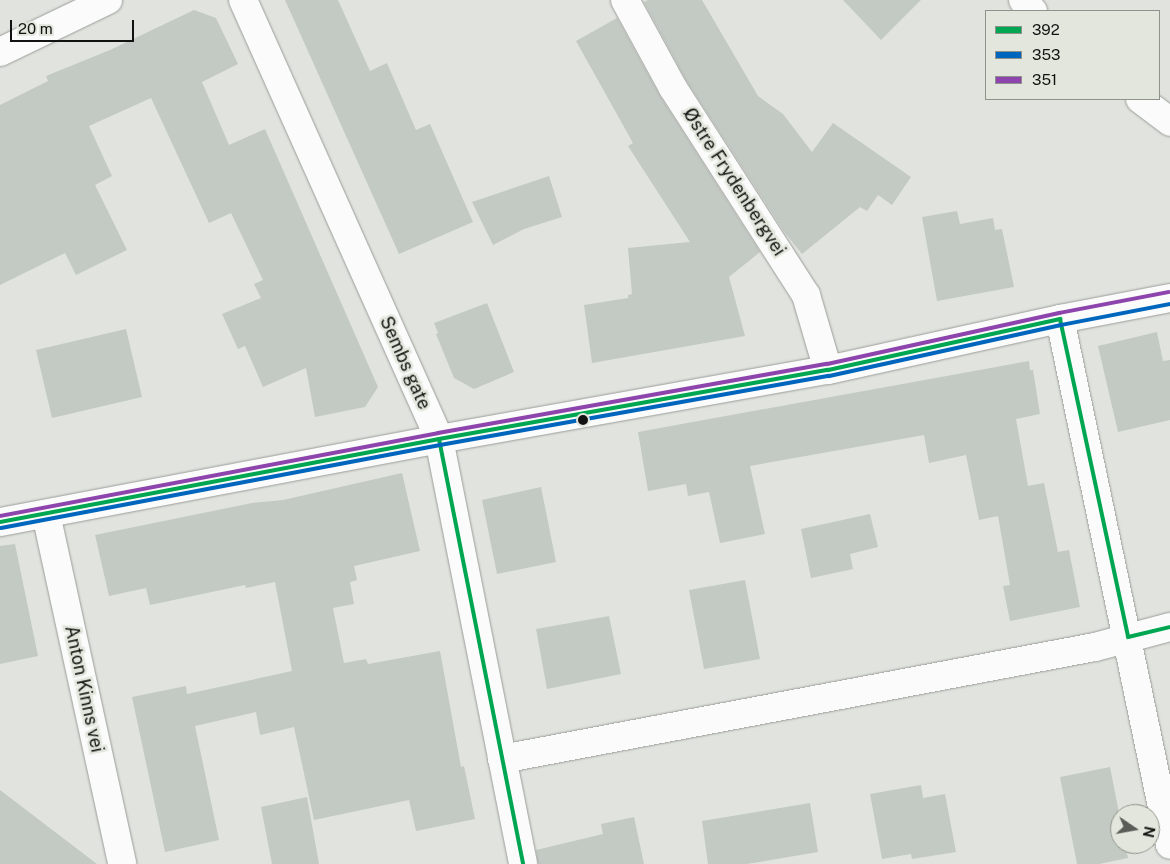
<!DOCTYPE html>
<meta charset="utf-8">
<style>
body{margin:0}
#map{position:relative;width:1170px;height:864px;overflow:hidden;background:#e1e4de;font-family:"Public Sans",sans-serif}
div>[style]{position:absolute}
.building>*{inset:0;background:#c2cac3}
.roads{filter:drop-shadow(0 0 1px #9b9c99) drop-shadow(0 0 1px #9b9c99)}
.minor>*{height:28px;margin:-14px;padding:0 14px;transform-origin:14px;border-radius:14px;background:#fafbfa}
.bus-1>*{height:4px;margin:-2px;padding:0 2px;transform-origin:2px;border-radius:2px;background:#00a651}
.bus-2>*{height:4px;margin:-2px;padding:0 2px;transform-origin:2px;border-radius:2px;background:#0065bd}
.bus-3>*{height:4px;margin:-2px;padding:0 2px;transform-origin:2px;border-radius:2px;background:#8e44ad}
.dots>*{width:14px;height:14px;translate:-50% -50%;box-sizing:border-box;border:2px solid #e2e6dc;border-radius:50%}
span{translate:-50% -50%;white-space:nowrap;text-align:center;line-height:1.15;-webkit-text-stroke:5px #e2e6dc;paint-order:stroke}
.street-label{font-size:18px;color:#121310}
.legend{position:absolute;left:985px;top:10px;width:175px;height:90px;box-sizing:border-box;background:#e2e6dc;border:1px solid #8f928a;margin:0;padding:6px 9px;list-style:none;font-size:15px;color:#121310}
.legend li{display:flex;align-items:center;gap:10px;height:25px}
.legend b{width:25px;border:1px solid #8f928a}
.north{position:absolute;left:1110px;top:804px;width:50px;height:50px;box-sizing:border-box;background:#e2e6dc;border:1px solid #8f928a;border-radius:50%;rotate:102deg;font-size:14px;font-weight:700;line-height:20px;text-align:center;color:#121310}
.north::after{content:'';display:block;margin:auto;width:18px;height:22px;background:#5a5c58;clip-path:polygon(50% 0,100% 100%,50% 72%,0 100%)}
.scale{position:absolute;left:10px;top:20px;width:124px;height:22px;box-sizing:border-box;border:2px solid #121310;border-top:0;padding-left:6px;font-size:15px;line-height:18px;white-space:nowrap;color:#121310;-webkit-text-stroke:4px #e2e6dc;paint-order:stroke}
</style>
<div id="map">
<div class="building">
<i style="clip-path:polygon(285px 0,338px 0,370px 71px,387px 63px,416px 130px,430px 124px,473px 222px,399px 254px)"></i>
<i style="clip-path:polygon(648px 0,702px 0,758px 96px,783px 114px,812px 152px,833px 123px,911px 177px,892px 205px,878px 195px,867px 211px,860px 207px,802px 254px,785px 233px,686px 80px,644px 2px)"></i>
<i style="clip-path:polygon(843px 0,921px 0,881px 40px)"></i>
<i style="clip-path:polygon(194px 10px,216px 18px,238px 64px,202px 82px,229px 145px,265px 129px,378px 387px,365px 407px,315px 417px,306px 368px,263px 387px,245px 346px,238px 349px,222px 314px,261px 298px,254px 284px,263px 280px,231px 213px,209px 223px,151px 98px,89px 126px,112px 176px,95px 185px,127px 250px,76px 275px,65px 253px,0 285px,0 105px,48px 81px,46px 76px,110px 50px)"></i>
<i style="clip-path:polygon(617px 18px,660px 96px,760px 252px,729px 277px,745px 336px,592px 363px,584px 305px,628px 298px,628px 295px,632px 294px,628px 248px,690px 242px,628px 146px,633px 143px,576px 41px)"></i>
<i style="clip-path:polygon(549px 176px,562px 217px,524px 229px,493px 245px,472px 202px)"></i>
<i style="clip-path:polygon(957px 211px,960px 224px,993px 218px,995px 230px,1002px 229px,1014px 287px,937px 301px,922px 217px)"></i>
<i style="clip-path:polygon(487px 303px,514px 372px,474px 389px,454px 378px,436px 334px,438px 333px,434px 323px)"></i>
<i style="clip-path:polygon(126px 329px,142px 397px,52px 418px,36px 350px)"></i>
<i style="clip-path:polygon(1157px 332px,1163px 361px,1170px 360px,1170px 420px,1118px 432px,1098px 346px)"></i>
<i style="clip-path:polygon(1029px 361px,1030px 370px,1033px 370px,1040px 414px,1016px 419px,1028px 486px,1044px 483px,1058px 552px,1069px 550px,1080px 607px,1010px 621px,1003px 586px,1010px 585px,998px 516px,979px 520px,966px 455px,929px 463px,924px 435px,750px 466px,765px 534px,720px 543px,709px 492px,688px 496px,686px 484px,648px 491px,638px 432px)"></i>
<i style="clip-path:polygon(402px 473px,420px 551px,354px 566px,357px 580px,350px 582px,354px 604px,333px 608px,344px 663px,366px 659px,368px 664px,440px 651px,461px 767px,464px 766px,475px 819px,416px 831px,409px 800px,314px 820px,294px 727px,260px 735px,256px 712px,195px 726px,219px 840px,165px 852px,132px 697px,186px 686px,187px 694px,292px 671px,275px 582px,246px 588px,245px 585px,150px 605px,146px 588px,109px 596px,95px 535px,252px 503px,283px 500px)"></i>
<i style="clip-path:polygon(541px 487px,556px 562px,497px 574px,482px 500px)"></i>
<i style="clip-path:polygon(870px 514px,878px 547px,850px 554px,853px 569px,811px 578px,801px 529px)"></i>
<i style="clip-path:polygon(15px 544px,38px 656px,0 664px,0 546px)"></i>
<i style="clip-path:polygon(745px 580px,760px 659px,704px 669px,689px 590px)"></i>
<i style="clip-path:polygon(609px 616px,621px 674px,547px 689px,536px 629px)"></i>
<i style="clip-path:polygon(1110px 767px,1120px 818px,1120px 844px,1125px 844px,1128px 858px,1099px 864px,1077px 864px,1060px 777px)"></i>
<i style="clip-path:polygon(921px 785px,923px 798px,945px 794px,956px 852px,912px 859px,911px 854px,882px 859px,870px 794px)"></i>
<i style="clip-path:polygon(0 790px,97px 864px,0 864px)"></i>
<i style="clip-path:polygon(307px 797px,319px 864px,272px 864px,261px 807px)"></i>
<i style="clip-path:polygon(810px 803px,818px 852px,747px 864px,708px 864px,702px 821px)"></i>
<i style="clip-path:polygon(634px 817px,644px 864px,538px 864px,536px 850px,603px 834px,601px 824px)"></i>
</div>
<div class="roads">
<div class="minor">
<i style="left:243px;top:0;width:481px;rotate:65.9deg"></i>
<i style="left:439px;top:439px;width:433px;rotate:78.8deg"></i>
<i style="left:625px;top:0;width:100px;rotate:61.4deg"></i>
<i style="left:673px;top:88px;width:246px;rotate:57.3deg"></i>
<i style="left:806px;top:295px;width:78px;rotate:73.7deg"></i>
<i style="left:1023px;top:0;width:15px;rotate:48deg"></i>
<i style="left:0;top:52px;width:120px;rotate:-25.7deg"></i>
<i style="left:1140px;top:99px;width:38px;rotate:37deg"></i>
<i style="left:1060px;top:319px;width:537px;rotate:78.19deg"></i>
<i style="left:46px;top:514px;width:358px;rotate:77.7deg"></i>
<i style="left:0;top:522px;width:447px;rotate:-10.7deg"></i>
<i style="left:439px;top:439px;width:395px;rotate:-10.1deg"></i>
<i style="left:828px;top:370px;width:238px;rotate:-12.4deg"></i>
<i style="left:1060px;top:319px;width:112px;rotate:-10.8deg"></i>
<i style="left:502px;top:759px;width:603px;rotate:-10.7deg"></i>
<i style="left:1095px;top:647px;width:78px;rotate:-14.9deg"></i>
</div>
</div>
<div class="bus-1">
<i style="left:439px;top:439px;width:433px;rotate:78.8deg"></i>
<i style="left:0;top:522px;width:447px;rotate:-10.7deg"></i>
<i style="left:439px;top:439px;width:395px;rotate:-10.1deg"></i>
<i style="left:828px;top:370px;width:238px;rotate:-12.4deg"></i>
<i style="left:1060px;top:319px;width:325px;rotate:77.9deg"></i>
<i style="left:1128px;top:637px;width:43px;rotate:-13.4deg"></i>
</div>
<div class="bus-2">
<i style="left:1px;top:528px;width:447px;rotate:-10.7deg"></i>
<i style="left:440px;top:445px;width:395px;rotate:-10.1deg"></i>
<i style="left:829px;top:376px;width:238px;rotate:-12.4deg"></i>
<i style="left:1061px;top:325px;width:111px;rotate:-10.9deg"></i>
</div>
<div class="bus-3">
<i style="left:0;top:516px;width:446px;rotate:-10.7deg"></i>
<i style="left:438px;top:433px;width:395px;rotate:-10.1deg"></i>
<i style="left:827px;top:364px;width:238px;rotate:-12.4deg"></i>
<i style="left:1059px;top:313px;width:112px;rotate:-10.8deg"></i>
</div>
<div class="dots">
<i style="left:583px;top:420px;background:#121310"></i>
</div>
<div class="street-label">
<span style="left:734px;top:182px;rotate:57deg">Østre Frydenbergvei</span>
<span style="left:405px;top:363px;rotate:66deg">Sembs gate</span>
<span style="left:84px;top:689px;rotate:78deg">Anton Kinns vei</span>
</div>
<ul class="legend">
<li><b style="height:6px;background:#00a651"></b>392</li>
<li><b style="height:6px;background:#0065bd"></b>353</li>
<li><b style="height:6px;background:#8e44ad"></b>351</li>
</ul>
<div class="north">N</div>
<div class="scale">20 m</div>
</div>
